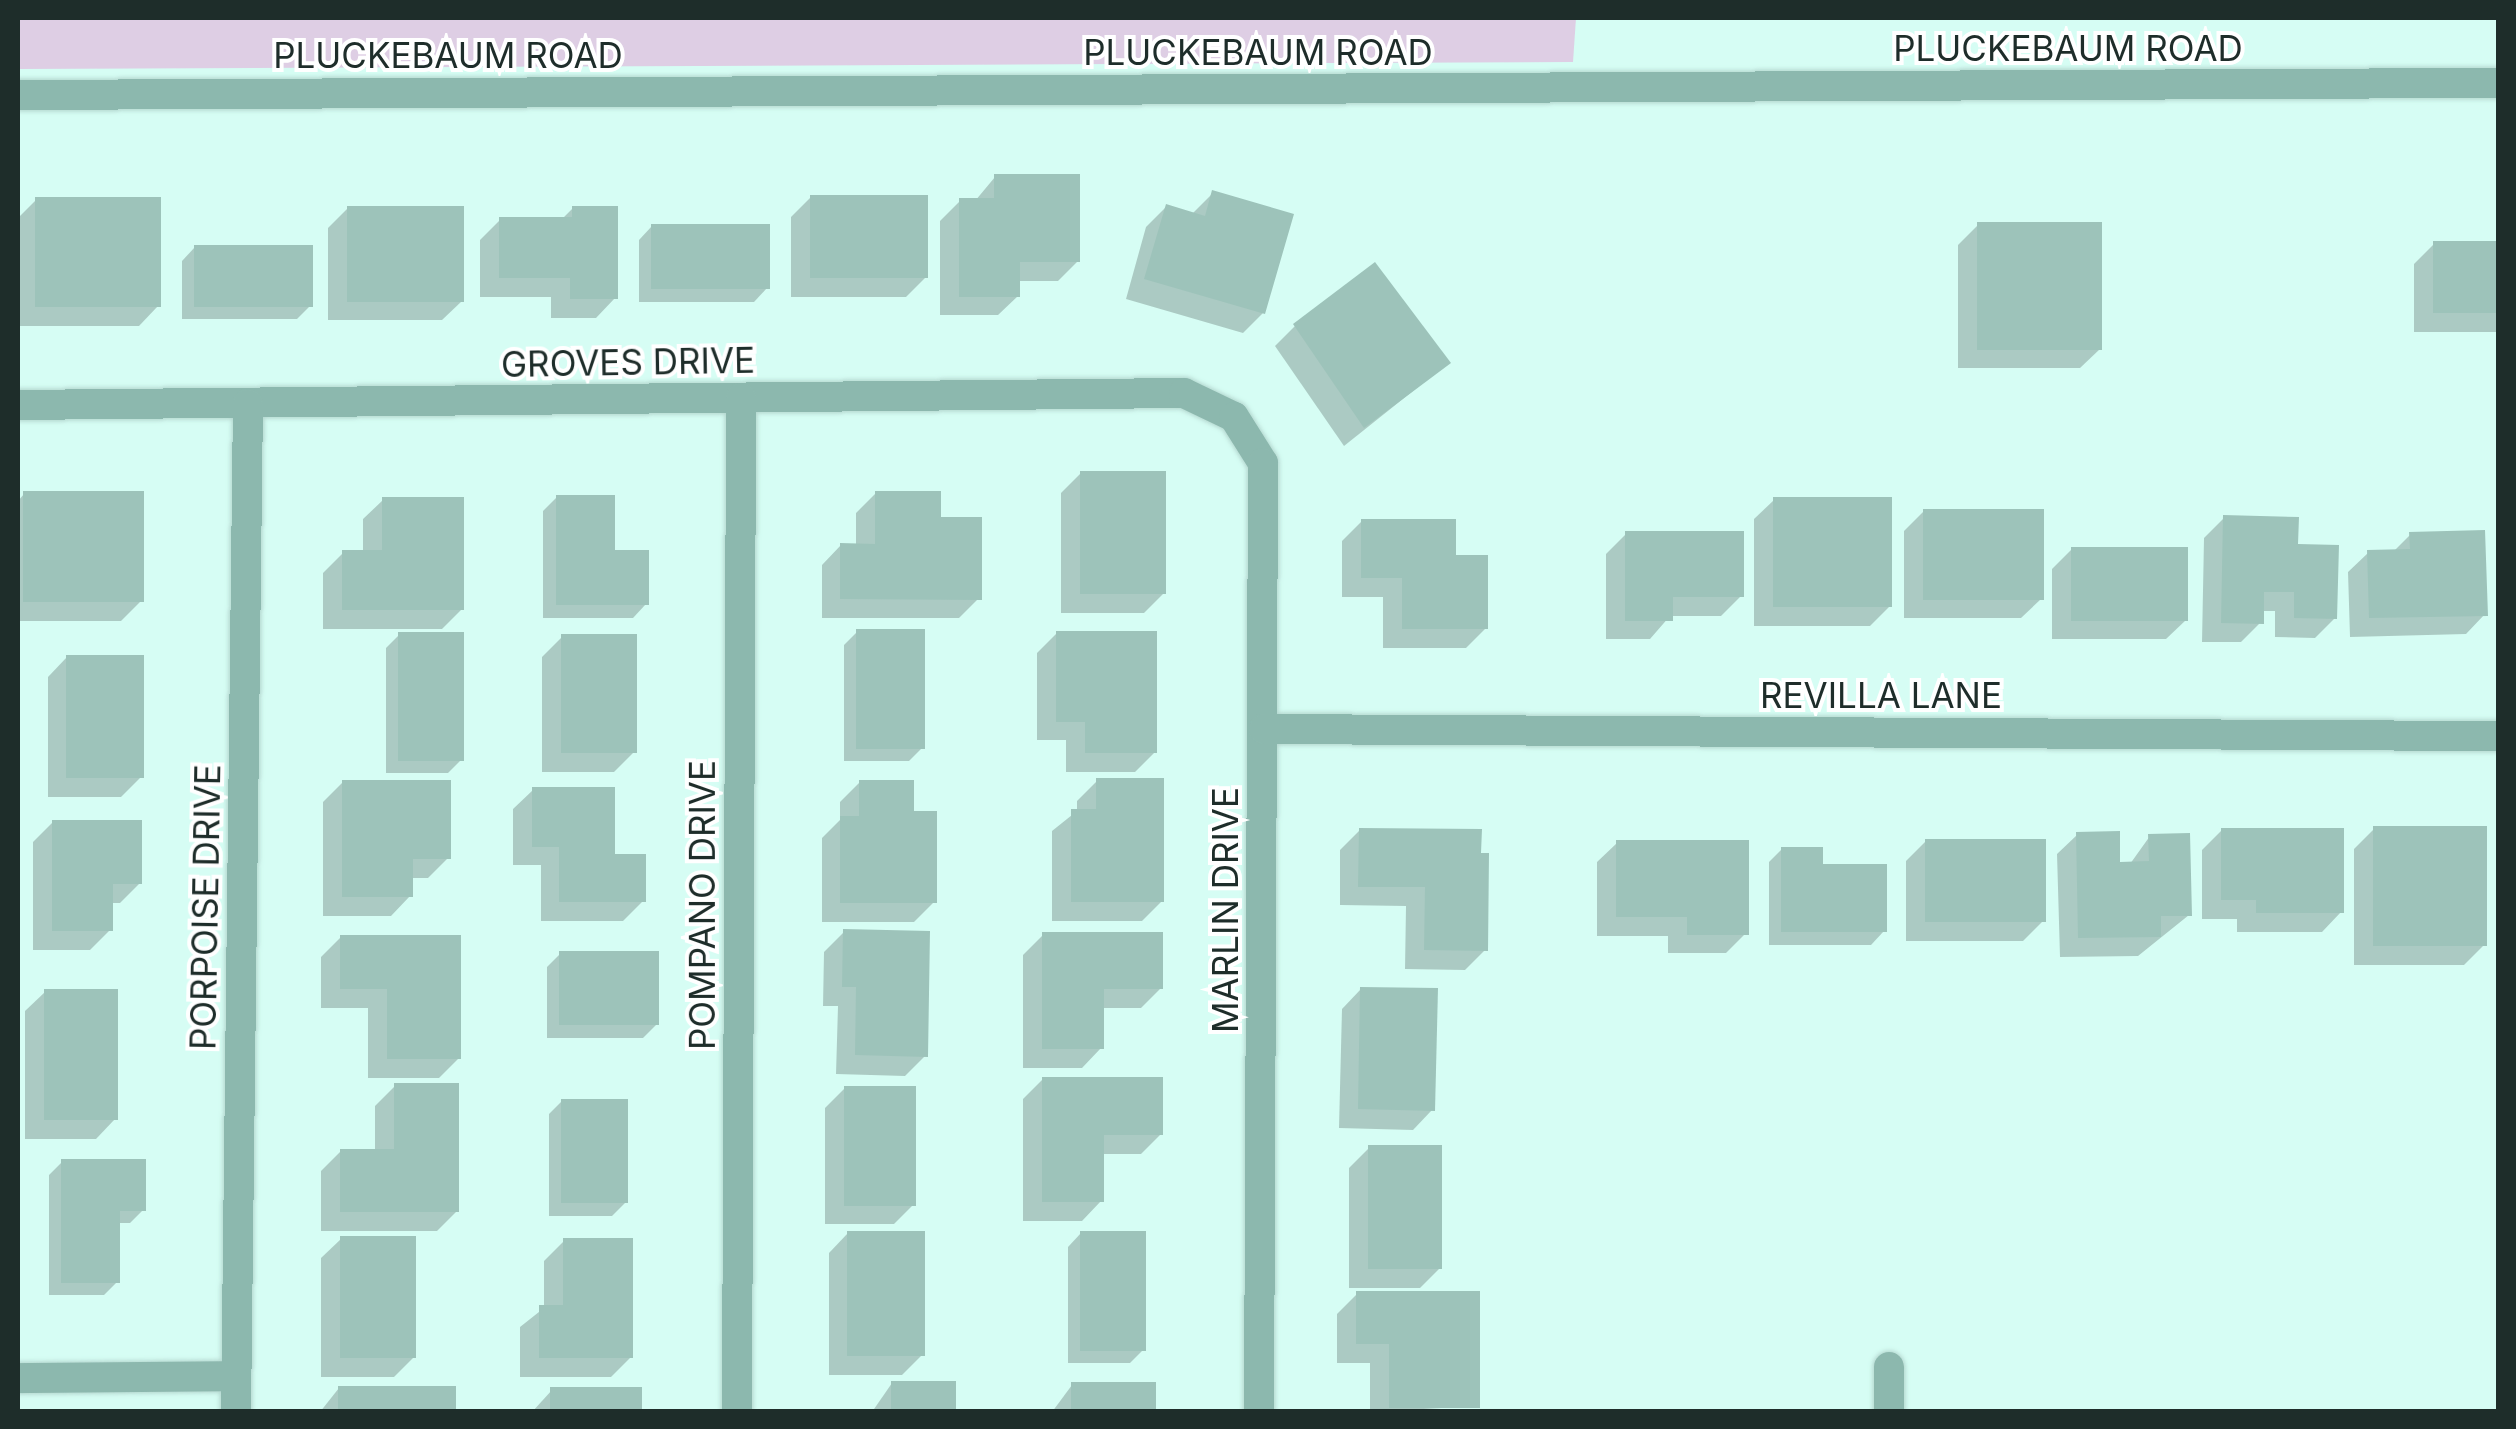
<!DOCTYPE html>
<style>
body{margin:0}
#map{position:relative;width:2516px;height:1429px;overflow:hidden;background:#d6fdf4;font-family:Inter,sans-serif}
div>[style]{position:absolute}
.green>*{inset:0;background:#decee4}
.shadow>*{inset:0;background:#0003}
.building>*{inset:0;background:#9dc3ba}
.roads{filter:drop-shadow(0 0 2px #b5d8d0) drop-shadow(0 0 2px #b5d8d0)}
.minor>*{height:30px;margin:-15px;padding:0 15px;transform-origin:15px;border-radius:15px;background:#8cb8ae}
span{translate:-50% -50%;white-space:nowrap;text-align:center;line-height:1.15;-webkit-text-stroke:8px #fff;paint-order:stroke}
.street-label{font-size:35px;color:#1e2d2a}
.frame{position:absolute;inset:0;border:20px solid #1e2d2a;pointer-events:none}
</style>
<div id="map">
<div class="green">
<i style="clip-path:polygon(18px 18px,1576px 18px,1573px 62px,18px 69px)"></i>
</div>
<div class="shadow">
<i style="clip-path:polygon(995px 177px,1078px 261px,1058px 281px,1018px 281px,1018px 296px,998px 315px,940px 315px,940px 221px,960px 201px,975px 201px)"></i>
<i style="clip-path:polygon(1213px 193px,1263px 313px,1243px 333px,1126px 299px,1146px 227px,1166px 207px,1191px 215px)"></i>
<i style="clip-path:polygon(811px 197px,926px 277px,906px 297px,791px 297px,791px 217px)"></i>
<i style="clip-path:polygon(36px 200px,158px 306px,139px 326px,18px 326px,18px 218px)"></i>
<i style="clip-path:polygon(348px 208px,462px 301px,442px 320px,328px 320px,328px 228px)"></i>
<i style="clip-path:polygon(573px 208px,615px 298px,596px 318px,551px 318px,551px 297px,480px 297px,480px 240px,500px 220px,561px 220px)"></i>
<i style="clip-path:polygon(1978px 225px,2100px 349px,2080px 368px,1958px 368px,1958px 245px)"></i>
<i style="clip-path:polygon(652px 226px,767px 288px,754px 302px,639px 302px,639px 240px)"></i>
<i style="clip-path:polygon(2434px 244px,2498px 244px,2498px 332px,2414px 332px,2414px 264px)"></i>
<i style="clip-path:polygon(195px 247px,310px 306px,297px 319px,182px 319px,182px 261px)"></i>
<i style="clip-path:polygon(1295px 326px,1448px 363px,1344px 446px,1275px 346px)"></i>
<i style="clip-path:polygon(1081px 473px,1164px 593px,1144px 613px,1061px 613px,1061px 493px)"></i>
<i style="clip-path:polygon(876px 493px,938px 519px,979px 598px,959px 618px,822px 618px,822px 565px,841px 545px,856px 546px,856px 513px)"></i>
<i style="clip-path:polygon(24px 494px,141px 601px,121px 621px,18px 621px,18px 501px)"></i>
<i style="clip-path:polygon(557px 497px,612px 553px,646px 604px,633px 618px,543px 618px,543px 511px)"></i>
<i style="clip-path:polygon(383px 500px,462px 609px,442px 629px,323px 629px,323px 573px,343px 553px,363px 553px,363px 519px)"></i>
<i style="clip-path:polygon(1774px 500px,1890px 606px,1870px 626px,1754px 626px,1754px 519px)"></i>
<i style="clip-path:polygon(1924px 511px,2041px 599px,2021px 618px,1904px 618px,1904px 531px)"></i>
<i style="clip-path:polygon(2224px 518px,2296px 547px,2335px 618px,2315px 638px,2275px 637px,2275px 611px,2261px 611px,2261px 622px,2241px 642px,2202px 642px,2204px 538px)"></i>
<i style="clip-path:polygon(1362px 521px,1454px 558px,1486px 628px,1466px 648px,1383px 648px,1383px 597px,1342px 597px,1342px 541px)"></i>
<i style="clip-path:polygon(1626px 534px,1741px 596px,1721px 616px,1670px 616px,1650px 639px,1606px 639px,1606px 554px)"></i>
<i style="clip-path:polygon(2411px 534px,2485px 614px,2466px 634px,2350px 637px,2348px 572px,2368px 553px,2393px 552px)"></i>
<i style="clip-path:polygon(2072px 549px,2186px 620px,2166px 639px,2052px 639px,2052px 569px)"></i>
<i style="clip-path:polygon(857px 632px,922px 748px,909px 761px,844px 761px,844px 645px)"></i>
<i style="clip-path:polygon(1057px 633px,1155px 752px,1135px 772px,1066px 772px,1066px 740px,1037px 740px,1037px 653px)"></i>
<i style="clip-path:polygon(399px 635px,461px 760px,448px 773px,386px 773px,386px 648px)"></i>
<i style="clip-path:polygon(562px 637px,634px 752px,614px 772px,542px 772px,542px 657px)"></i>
<i style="clip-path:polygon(67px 657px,141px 777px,121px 797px,48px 797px,48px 677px)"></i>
<i style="clip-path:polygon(1097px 781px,1162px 901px,1142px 921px,1052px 921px,1052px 831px,1077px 811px,1077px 801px)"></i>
<i style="clip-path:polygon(343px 782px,448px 858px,428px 878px,410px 878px,410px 896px,391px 916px,323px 916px,323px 802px)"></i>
<i style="clip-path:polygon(860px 782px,912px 813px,934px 902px,914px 922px,822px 922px,822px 838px,840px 820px,840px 802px)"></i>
<i style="clip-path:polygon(533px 790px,643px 901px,623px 921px,541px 921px,541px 865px,513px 865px,513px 809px)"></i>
<i style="clip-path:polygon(53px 822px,140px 883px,120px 903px,110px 903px,110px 930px,90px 950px,33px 950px,33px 842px)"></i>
<i style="clip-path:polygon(2374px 829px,2484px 945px,2464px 965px,2354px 965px,2354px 849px)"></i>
<i style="clip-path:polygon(1360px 830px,1479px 832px,1485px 950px,1465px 970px,1405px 969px,1406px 906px,1340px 905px,1340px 850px)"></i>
<i style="clip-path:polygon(2222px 830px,2341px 912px,2322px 932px,2237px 932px,2237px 919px,2202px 919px,2202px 850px)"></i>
<i style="clip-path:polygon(2077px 835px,2117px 864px,2130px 864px,2150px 836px,2189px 915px,2138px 956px,2060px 957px,2057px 854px)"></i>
<i style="clip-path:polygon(1926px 841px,2043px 921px,2023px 941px,1906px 941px,1906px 861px)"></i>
<i style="clip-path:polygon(1617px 843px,1746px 933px,1726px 953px,1668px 953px,1668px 936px,1597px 936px,1597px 862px)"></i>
<i style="clip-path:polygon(1782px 849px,1884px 931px,1871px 945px,1769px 945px,1769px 862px)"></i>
<i style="clip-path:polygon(844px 932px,925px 1056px,905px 1076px,836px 1074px,838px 1006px,823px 1006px,824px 952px)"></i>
<i style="clip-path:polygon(1043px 935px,1161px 988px,1141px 1008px,1101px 1008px,1101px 1048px,1082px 1068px,1023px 1068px,1023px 955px)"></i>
<i style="clip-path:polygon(341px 937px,459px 1058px,439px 1078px,368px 1078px,368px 1008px,321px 1008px,321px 957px)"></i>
<i style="clip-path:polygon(560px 954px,657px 1024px,643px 1038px,547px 1038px,547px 967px)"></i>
<i style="clip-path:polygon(1361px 989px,1432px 1110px,1413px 1130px,1339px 1128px,1342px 1009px)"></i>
<i style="clip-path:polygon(45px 992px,115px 1119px,96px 1139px,25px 1139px,25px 1011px)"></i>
<i style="clip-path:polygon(1043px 1079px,1161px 1134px,1141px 1154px,1101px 1154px,1101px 1201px,1082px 1221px,1023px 1221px,1023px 1099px)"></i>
<i style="clip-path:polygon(395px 1086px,457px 1211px,437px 1231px,321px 1231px,321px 1171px,341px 1151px,375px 1151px,375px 1106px)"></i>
<i style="clip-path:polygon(845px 1088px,914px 1204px,894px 1224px,825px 1224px,825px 1108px)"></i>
<i style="clip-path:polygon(562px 1101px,626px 1202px,612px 1216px,549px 1216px,549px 1114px)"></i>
<i style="clip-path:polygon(1369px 1148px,1440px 1268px,1420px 1288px,1349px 1288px,1349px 1168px)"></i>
<i style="clip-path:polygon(62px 1162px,143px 1210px,130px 1223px,117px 1223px,117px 1282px,104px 1295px,49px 1295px,49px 1175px)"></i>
<i style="clip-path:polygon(848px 1233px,922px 1355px,902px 1375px,829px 1375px,829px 1253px)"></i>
<i style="clip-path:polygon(1081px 1233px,1143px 1350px,1130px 1363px,1068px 1363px,1068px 1247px)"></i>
<i style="clip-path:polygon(341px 1239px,414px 1357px,394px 1377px,321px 1377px,321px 1258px)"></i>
<i style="clip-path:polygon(564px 1241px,631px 1357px,611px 1377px,520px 1377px,520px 1327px,544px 1308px,544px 1261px)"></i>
<i style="clip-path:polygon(1357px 1294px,1477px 1406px,1370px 1412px,1370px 1363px,1337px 1363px,1337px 1314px)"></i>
<i style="clip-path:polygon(892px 1383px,954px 1412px,872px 1412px)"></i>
<i style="clip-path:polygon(1072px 1385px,1154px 1412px,1052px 1412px)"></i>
<i style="clip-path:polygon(339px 1388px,453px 1412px,320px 1412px)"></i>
<i style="clip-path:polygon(552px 1390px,640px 1412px,532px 1412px)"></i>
</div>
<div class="building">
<i style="clip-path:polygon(994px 174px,1080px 174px,1080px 262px,1020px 262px,1020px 297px,959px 297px,959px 198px,994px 198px)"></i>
<i style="clip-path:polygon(1212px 190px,1294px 214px,1265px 314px,1144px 279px,1166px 204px,1205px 216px)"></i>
<i style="clip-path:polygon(810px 195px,928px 195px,928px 278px,810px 278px)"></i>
<i style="clip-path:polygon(35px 197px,161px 197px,161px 307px,35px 307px)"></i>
<i style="clip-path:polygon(347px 206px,464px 206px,464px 302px,347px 302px)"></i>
<i style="clip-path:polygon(572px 206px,618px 206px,618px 299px,570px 299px,570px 278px,499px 278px,499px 217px,572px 217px)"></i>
<i style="clip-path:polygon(1977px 222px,2102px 222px,2102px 350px,1977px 350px)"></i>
<i style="clip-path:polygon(651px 224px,770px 224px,770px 289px,651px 289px)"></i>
<i style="clip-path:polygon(2433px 241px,2498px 241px,2498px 313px,2433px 313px)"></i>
<i style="clip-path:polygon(194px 245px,313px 245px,313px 307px,194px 307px)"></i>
<i style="clip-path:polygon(1375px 262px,1451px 363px,1364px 428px,1293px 324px)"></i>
<i style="clip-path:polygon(1080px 471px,1166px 471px,1166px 594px,1080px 594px)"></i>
<i style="clip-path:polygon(23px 491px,144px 491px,144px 602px,23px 602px)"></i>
<i style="clip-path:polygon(875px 491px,941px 491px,941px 517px,982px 517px,982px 600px,840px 599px,840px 543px,875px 544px)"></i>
<i style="clip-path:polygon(556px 495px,615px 495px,615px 550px,649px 550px,649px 605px,556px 605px)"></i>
<i style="clip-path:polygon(382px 497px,464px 497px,464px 610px,342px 610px,342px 550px,382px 550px)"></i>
<i style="clip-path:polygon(1773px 497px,1892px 497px,1892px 607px,1773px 607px)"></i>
<i style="clip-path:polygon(1923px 509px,2044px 509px,2044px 600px,1923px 600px)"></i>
<i style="clip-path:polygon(2223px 515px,2299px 517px,2298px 544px,2339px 545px,2337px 619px,2294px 618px,2294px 592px,2264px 592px,2264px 624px,2221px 623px)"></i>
<i style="clip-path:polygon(1361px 519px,1456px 519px,1456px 555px,1488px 555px,1488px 629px,1402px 629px,1402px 578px,1361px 578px)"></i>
<i style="clip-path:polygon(2485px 530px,2488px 616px,2369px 618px,2367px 550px,2410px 549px,2409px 532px)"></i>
<i style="clip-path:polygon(1625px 531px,1744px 531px,1744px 597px,1673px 597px,1673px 621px,1625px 621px)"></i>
<i style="clip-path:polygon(2071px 547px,2188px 547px,2188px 621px,2071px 621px)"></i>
<i style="clip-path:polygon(856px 629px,925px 629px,925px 749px,856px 749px)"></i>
<i style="clip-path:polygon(1056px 631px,1157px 631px,1157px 753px,1085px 753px,1085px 722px,1056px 722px)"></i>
<i style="clip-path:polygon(398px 632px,464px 632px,464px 761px,398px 761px)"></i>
<i style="clip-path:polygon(561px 634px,637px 634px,637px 753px,561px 753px)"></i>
<i style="clip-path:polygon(66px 655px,144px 655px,144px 778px,66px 778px)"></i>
<i style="clip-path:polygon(1096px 778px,1164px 778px,1164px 902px,1071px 902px,1071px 809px,1096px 809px)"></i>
<i style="clip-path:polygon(342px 780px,451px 780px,451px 859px,413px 859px,413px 897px,342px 897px)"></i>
<i style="clip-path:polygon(859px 780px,914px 780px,914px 811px,937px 811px,937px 903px,840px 903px,840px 816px,859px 816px)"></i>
<i style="clip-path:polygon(532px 787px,615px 787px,615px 854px,646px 854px,646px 902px,559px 902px,559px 847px,532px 847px)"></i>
<i style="clip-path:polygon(52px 820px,142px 820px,142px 884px,113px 884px,113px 931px,52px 931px)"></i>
<i style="clip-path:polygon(2373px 826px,2487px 826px,2487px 946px,2373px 946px)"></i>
<i style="clip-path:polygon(1359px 828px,1482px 829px,1481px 853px,1489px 853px,1488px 951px,1424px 950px,1425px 887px,1358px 887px)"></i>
<i style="clip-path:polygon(2221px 828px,2344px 828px,2344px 913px,2256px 913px,2256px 900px,2221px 900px)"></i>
<i style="clip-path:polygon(2120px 831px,2120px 862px,2149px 861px,2148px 834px,2190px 833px,2192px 916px,2161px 916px,2161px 937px,2078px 938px,2076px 832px)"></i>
<i style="clip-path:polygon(1925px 839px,2046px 839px,2046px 922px,1925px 922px)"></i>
<i style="clip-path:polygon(1616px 840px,1749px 840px,1749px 935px,1687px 935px,1687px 917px,1616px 917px)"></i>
<i style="clip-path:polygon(1781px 847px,1823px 847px,1823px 864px,1887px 864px,1887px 932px,1781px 932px)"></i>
<i style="clip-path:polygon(843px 929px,930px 931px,928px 1057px,855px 1055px,856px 987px,842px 987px)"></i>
<i style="clip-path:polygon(1042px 932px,1163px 932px,1163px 989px,1104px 989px,1104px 1049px,1042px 1049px)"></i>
<i style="clip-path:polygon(340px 935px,461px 935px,461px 1059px,387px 1059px,387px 989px,340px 989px)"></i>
<i style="clip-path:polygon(559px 951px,659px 951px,659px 1025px,559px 1025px)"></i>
<i style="clip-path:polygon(1360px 987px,1438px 988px,1435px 1111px,1358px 1109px)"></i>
<i style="clip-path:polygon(44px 989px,118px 989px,118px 1120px,44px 1120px)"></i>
<i style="clip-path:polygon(1042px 1077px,1163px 1077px,1163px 1135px,1104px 1135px,1104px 1202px,1042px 1202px)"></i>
<i style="clip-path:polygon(394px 1083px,459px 1083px,459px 1212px,340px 1212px,340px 1149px,394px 1149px)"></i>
<i style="clip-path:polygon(844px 1086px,916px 1086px,916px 1206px,844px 1206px)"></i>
<i style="clip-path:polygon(561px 1099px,628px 1099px,628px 1203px,561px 1203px)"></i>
<i style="clip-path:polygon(1368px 1145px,1442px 1145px,1442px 1269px,1368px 1269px)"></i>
<i style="clip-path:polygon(61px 1159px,146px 1159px,146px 1211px,120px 1211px,120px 1283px,61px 1283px)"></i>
<i style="clip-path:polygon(847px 1231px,925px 1231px,925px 1356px,847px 1356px)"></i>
<i style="clip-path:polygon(1080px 1231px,1146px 1231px,1146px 1351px,1080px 1351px)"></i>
<i style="clip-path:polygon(340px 1236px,416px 1236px,416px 1358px,340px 1358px)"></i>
<i style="clip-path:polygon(563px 1238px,633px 1238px,633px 1358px,539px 1358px,539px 1305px,563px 1305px)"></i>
<i style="clip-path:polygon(1356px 1291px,1480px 1291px,1480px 1408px,1389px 1408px,1389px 1344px,1356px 1344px)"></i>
<i style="clip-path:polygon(891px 1381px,956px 1381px,956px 1412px,891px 1412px)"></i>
<i style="clip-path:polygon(1071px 1382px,1156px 1382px,1156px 1412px,1071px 1412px)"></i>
<i style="clip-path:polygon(338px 1386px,456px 1386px,456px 1412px,338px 1412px)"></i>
<i style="clip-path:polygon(550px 1387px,642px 1387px,642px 1412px,550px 1412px)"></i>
</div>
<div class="roads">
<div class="minor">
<i style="left:18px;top:95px;width:2480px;rotate:-0.28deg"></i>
<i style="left:18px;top:405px;width:1166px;rotate:-0.59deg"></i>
<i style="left:1184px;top:393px;width:55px;rotate:25.6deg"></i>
<i style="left:1234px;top:417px;width:54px;rotate:57.8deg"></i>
<i style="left:1263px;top:463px;width:949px;rotate:90.24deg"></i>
<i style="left:1264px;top:729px;width:1234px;rotate:0.33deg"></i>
<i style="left:18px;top:1378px;width:218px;rotate:-0.5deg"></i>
<i style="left:236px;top:1412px;width:1008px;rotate:-89.32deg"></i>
<i style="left:737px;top:1412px;width:1014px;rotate:-89.77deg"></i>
<i style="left:1889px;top:1412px;width:45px;rotate:-90deg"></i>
</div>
</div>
<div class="street-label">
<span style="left:2068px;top:48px">PLUCKEBAUM ROAD</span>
<span style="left:1258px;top:52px">PLUCKEBAUM ROAD</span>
<span style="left:448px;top:55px">PLUCKEBAUM ROAD</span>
<span style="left:628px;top:362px;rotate:-1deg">GROVES DRIVE</span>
<span style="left:1881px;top:695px">REVILLA LANE</span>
<span style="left:702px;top:905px;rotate:-90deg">POMPANO DRIVE</span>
<span style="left:205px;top:907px;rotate:-89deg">PORPOISE DRIVE</span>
<span style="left:1225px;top:910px;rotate:-90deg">MARLIN DRIVE</span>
</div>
<div class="frame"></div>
</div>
